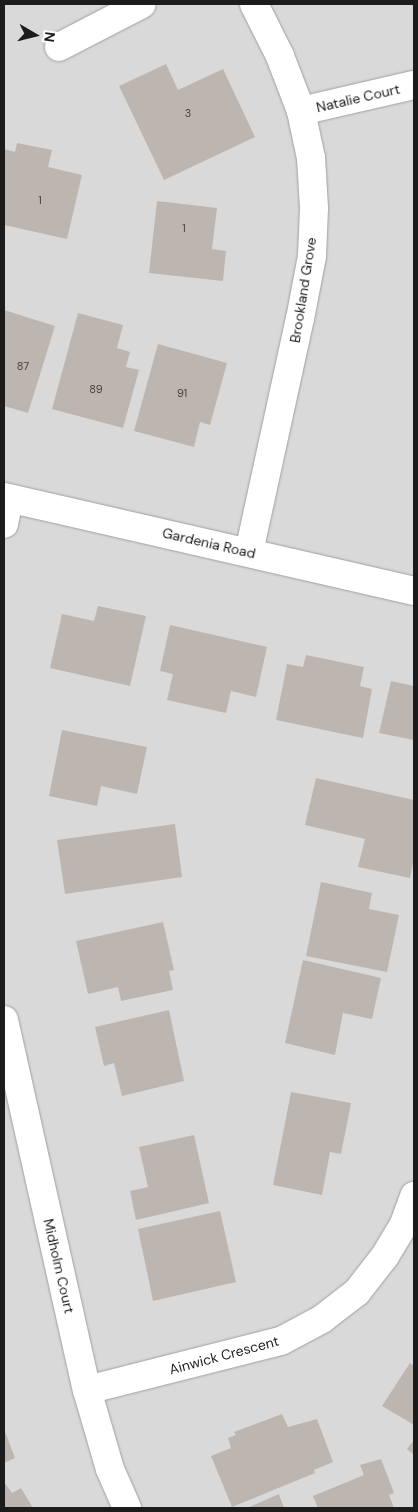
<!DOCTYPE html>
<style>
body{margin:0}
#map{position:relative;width:418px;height:1512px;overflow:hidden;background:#edeae3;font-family:"DM Sans",sans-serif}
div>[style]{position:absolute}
.residential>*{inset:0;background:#dad9d9}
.building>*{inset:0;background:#bdb6b0}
.roads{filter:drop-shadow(0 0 1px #a0a0a0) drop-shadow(0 0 1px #a0a0a0)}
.street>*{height:28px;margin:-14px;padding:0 14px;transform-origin:14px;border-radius:14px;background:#fff}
span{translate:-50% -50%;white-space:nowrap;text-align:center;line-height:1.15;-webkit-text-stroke:4px #fff;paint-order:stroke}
.number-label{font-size:11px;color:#444241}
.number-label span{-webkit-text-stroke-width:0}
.street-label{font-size:14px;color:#1c1c1c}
.frame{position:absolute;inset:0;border:5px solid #1c1c1c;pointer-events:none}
.north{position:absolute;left:10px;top:10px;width:50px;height:50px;-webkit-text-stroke:4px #fff;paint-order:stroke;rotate:98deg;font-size:14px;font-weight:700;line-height:20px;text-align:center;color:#1c1c1c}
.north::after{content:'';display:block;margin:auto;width:18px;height:22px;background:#1c1c1c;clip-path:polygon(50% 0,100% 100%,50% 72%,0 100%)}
</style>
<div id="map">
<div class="residential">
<i style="clip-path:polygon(4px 4px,414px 4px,414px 1508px,4px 1508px)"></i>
</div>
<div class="building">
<i style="clip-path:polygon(166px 64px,178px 90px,223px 69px,255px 137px,164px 180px,119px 86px)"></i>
<i style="clip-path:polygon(17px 143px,52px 150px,48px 167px,82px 175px,67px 239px,4px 225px,4px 149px,15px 152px)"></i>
<i style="clip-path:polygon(157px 201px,217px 208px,212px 249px,226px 251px,223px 281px,149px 273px)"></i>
<i style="clip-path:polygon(4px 310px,55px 326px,28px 413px,4px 406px)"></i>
<i style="clip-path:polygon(78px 313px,123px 325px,117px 348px,130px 352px,126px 367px,139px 370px,123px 428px,52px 409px)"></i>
<i style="clip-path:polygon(158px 344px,227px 363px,210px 425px,200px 422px,194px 447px,134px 431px)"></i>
<i style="clip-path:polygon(98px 606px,146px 616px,130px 686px,50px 668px,62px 614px,94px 621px)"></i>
<i style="clip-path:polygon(170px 625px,267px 647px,256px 697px,231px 691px,226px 713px,167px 700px,173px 674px,160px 671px)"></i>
<i style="clip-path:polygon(306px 655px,364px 667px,360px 686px,372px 689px,363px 738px,276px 720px,287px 664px,303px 667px)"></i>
<i style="clip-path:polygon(391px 681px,414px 686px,414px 740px,379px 733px)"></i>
<i style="clip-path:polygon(62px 730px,147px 747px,137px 794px,101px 786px,97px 806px,49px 796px)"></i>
<i style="clip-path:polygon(316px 778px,414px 800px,414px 858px,410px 878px,358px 867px,365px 839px,305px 825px)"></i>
<i style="clip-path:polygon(175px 824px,182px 877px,65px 894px,57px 840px)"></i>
<i style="clip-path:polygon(321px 882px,372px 893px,369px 909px,399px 915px,387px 972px,306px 956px)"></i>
<i style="clip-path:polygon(163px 922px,174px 970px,169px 971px,173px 990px,121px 1001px,118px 987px,88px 994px,76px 941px)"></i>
<i style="clip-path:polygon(303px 960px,381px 978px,372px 1019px,343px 1013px,335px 1055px,285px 1043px)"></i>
<i style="clip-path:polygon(169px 1010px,184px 1081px,122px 1096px,114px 1063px,104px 1066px,95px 1027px)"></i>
<i style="clip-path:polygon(291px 1092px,351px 1103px,341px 1154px,330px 1152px,322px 1195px,273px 1185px)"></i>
<i style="clip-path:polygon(194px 1135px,209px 1203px,136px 1220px,130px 1191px,148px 1187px,139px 1147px)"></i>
<i style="clip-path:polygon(220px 1211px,236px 1282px,153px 1301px,138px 1229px)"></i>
<i style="clip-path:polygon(410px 1363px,414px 1366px,414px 1425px,382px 1406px)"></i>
<i style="clip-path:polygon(282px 1414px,288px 1427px,317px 1419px,333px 1462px,314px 1470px,315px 1473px,232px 1507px,211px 1456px,231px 1448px,228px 1438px,236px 1435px,234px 1432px)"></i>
<i style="clip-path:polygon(4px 1429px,15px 1458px,4px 1463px)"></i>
<i style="clip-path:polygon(414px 1440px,414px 1455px,407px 1449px)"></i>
<i style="clip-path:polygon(381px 1459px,394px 1493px,389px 1495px,394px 1508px,318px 1508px,313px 1496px,364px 1475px,360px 1465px)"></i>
<i style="clip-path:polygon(4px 1482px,12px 1493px,21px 1488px,33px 1508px,4px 1508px)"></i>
<i style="clip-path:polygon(279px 1494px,284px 1508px,247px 1508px)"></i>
</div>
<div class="roads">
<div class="street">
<i style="left:59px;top:47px;width:93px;rotate:-27.4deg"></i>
<i style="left:301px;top:111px;width:116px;rotate:-13deg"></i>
<i style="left:4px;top:497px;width:421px;rotate:12.9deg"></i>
<i style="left:4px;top:524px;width:26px;rotate:-79deg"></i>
<i style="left:249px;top:552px;width:239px;rotate:-77.7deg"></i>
<i style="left:300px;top:319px;width:64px;rotate:-79.2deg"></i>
<i style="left:312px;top:256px;width:48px;rotate:-87.6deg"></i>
<i style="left:314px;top:208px;width:50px;rotate:-93.4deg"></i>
<i style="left:311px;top:158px;width:48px;rotate:-102deg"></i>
<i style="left:301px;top:111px;width:59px;rotate:-110.9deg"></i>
<i style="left:280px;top:56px;width:58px;rotate:-116.6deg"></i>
<i style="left:4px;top:1020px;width:379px;rotate:77.4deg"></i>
<i style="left:87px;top:1390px;width:82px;rotate:73.8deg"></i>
<i style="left:110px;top:1469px;width:43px;rotate:66.4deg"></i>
<i style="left:87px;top:1390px;width:200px;rotate:-14.2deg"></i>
<i style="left:281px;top:1341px;width:47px;rotate:-28.2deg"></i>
<i style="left:322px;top:1319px;width:44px;rotate:-37.6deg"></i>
<i style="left:357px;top:1292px;width:46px;rotate:-52.1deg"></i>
<i style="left:385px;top:1256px;width:37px;rotate:-59deg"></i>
<i style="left:404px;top:1224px;width:30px;rotate:-70deg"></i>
</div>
</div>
<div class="number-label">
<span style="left:188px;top:113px">3</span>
<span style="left:40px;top:200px">1</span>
<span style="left:184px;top:228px">1</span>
<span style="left:23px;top:366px">87</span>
<span style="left:96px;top:389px">89</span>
<span style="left:182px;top:393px">91</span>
</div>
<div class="street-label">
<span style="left:358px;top:98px;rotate:-13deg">Natalie Court</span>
<span style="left:303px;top:290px;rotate:-81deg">Brookland Grove</span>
<span style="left:209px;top:543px;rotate:13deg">Gardenia Road</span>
<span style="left:59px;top:1266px;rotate:77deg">Midholm Court</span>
<span style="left:224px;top:1355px;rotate:-15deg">Ainwick Crescent</span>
</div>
<div class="frame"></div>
<div class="north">N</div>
</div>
